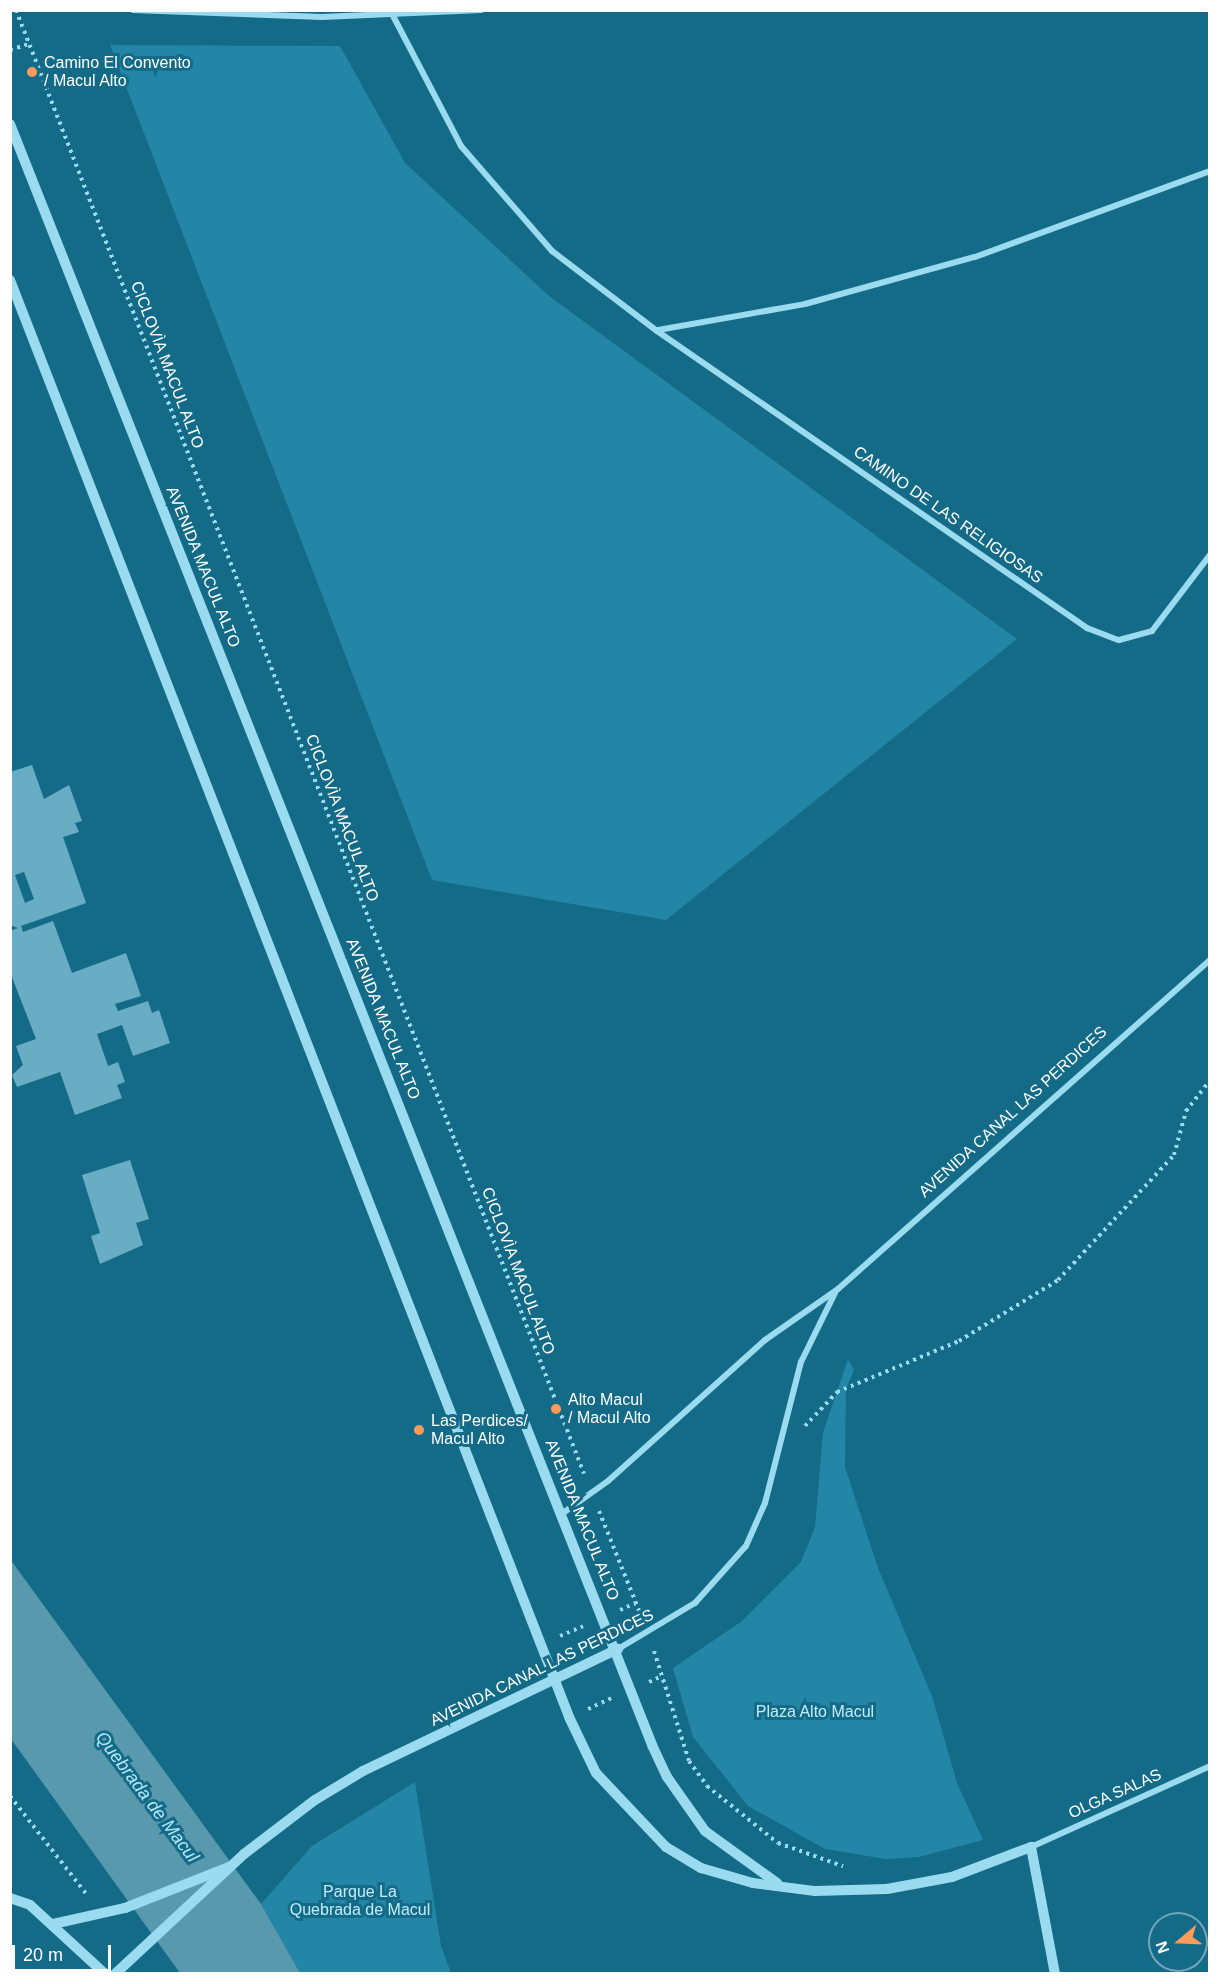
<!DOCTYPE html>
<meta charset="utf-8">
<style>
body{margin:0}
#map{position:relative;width:1220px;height:1984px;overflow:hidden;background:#146b88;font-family:Arial,sans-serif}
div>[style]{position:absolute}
.green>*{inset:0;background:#2386a6}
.water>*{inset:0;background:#5999ae}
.building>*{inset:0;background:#69adc4}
.path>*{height:4px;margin-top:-2px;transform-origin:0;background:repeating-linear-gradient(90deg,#9adbef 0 3px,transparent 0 7.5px)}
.minor>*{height:6px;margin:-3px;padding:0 3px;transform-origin:3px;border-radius:3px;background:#9adbef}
.tertiary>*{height:10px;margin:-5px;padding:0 5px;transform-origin:5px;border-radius:5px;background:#9adbef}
.dots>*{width:16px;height:16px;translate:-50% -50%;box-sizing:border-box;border:3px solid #146b88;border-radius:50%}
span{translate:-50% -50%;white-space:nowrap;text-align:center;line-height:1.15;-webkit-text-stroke:6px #146b88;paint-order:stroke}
.poi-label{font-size:16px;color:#fff}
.left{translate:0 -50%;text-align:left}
.street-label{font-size:16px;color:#fff}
.park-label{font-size:16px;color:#c0edfb}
.water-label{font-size:18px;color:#b3e8f8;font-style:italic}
.frame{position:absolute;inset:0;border:12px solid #fff;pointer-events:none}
.north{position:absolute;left:1148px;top:1912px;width:60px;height:60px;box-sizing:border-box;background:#146b88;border:2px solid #72a6b8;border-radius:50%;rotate:251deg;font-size:16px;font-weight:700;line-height:24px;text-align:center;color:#fff}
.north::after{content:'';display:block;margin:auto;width:21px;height:27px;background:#ff9b58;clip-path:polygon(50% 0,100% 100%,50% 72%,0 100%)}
.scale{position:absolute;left:12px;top:1945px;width:99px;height:27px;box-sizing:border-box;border:3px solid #fff;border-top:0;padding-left:8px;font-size:18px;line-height:21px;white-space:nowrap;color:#fff;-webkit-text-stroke:4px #146b88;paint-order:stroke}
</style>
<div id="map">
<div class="green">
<i style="clip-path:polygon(110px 45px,340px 46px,405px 163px,549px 296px,1017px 639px,666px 920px,432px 880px)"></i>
<i style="clip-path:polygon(848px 1359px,854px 1370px,846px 1389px,845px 1467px,878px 1568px,932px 1696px,957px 1783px,983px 1840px,919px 1857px,886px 1859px,825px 1849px,748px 1806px,693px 1737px,673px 1668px,742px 1621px,801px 1562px,815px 1527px,823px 1433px)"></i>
<i style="clip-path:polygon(415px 1782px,441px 1946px,451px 1973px,300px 1973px,261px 1904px,312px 1846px)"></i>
</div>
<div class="water">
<i style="clip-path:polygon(10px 1559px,261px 1904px,300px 1973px,180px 1973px,11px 1739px)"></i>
</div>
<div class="building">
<i style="clip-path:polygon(evenodd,32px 765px,44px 799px,69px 785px,82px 821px,75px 823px,79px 832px,63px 837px,86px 903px,21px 926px,23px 932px,53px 921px,72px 973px,126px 953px,141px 996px,115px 1004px,118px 1011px,148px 1001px,152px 1013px,159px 1010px,170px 1043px,133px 1056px,122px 1025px,97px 1034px,108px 1066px,118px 1062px,125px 1082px,117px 1085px,122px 1098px,75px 1115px,60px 1072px,17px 1087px,12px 1075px,23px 1065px,16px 1046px,36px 1039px,10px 972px,10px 931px,18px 928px,10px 925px,10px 772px,32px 765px,24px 872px,34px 899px,25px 903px,15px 875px,24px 872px)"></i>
<i style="clip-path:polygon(130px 1160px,149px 1219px,136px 1223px,143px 1245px,100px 1264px,91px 1236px,100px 1233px,82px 1175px)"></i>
</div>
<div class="path">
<i style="left:16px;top:10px;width:1570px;rotate:68.79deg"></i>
<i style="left:10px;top:50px;width:20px;rotate:-18deg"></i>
<i style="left:805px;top:1426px;width:47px;rotate:-46.7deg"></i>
<i style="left:837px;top:1392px;width:132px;rotate:-22.7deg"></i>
<i style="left:959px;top:1341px;width:116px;rotate:-31.6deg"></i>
<i style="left:1058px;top:1280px;width:171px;rotate:-47.1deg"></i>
<i style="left:1174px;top:1155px;width:46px;rotate:-74.7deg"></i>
<i style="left:1186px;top:1111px;width:39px;rotate:-52deg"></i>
<i style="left:599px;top:1511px;width:110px;rotate:68.1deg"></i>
<i style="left:620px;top:1610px;width:17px;rotate:-24deg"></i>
<i style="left:560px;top:1636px;width:25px;rotate:-23deg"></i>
<i style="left:654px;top:1651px;width:115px;rotate:72.3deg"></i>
<i style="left:689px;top:1761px;width:31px;rotate:54deg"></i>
<i style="left:707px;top:1786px;width:91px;rotate:38.8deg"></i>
<i style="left:778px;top:1843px;width:69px;rotate:19.5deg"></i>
<i style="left:649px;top:1682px;width:14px;rotate:-25deg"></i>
<i style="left:588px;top:1709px;width:26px;rotate:-25deg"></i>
<i style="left:10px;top:1796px;width:125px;rotate:52.1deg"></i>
</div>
<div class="minor">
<i style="left:133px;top:10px;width:189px;rotate:2.1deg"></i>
<i style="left:322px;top:17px;width:159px;rotate:-2.5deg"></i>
<i style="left:390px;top:10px;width:153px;rotate:62.4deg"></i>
<i style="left:461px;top:146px;width:139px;rotate:49.1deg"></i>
<i style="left:552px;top:251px;width:132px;rotate:37.3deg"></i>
<i style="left:657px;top:331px;width:523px;rotate:34.63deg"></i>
<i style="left:1087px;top:628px;width:34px;rotate:21deg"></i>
<i style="left:1119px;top:640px;width:34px;rotate:-15deg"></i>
<i style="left:1152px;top:631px;width:96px;rotate:-52.7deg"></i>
<i style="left:658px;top:330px;width:149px;rotate:-10deg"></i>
<i style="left:805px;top:304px;width:176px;rotate:-15.5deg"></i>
<i style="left:975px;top:257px;width:250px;rotate:-20.1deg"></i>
<i style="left:563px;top:1513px;width:55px;rotate:-35.4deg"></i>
<i style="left:608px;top:1481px;width:211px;rotate:-41.9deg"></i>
<i style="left:765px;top:1340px;width:89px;rotate:-34.9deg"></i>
<i style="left:838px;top:1289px;width:497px;rotate:-41.5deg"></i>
<i style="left:618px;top:1649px;width:90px;rotate:-30.9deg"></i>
<i style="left:695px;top:1603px;width:76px;rotate:-48.2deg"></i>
<i style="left:746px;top:1546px;width:47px;rotate:-66.2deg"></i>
<i style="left:765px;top:1503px;width:146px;rotate:-75.7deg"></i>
<i style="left:801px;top:1362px;width:77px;rotate:-63.8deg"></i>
<i style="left:1031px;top:1847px;width:196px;rotate:-24.3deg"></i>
</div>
<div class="tertiary">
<i style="left:10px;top:124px;width:1744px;rotate:68.39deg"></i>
<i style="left:652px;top:1745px;width:35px;rotate:65deg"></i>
<i style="left:667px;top:1777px;width:66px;rotate:54.9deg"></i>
<i style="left:705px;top:1831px;width:89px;rotate:35.8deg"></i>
<i style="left:10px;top:280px;width:1542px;rotate:68.74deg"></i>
<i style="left:569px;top:1717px;width:62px;rotate:64.3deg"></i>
<i style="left:596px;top:1773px;width:102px;rotate:46.6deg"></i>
<i style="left:666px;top:1847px;width:41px;rotate:31deg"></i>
<i style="left:701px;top:1868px;width:54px;rotate:16.1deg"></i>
<i style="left:753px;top:1883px;width:63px;rotate:7.4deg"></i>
<i style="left:815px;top:1891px;width:72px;rotate:-1.6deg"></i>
<i style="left:887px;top:1889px;width:66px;rotate:-10.5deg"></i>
<i style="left:952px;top:1877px;width:85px;rotate:-20.8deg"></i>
<i style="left:1031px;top:1847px;width:129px;rotate:79.3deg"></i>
<i style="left:10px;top:1898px;width:21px;rotate:19deg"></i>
<i style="left:30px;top:1905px;width:102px;rotate:42.6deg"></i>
<i style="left:53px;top:1924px;width:74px;rotate:-12.5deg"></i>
<i style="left:125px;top:1908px;width:112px;rotate:-21.5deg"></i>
<i style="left:115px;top:1974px;width:176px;rotate:-42.9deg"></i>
<i style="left:244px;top:1854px;width:89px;rotate:-37.3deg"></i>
<i style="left:315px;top:1800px;width:56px;rotate:-31.1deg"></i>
<i style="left:363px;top:1771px;width:283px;rotate:-25.6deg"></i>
</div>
<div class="dots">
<i style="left:32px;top:72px;background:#ff9b58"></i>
<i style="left:556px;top:1409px;background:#ff9b58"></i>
<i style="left:419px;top:1430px;background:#ff9b58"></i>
</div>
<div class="poi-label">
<span class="left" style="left:44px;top:72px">Camino El Convento<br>/ Macul Alto</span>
<span class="left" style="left:568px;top:1409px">Alto Macul<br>/ Macul Alto</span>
<span class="left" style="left:431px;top:1430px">Las Perdices/<br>Macul Alto</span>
</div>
<div class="street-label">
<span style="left:167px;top:365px;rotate:69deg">CICLOVÌA MACUL ALTO</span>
<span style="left:948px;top:515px;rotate:35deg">CAMINO DE LAS RELIGIOSAS</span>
<span style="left:203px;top:567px;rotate:68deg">AVENIDA MACUL ALTO</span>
<span style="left:342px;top:818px;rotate:69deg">CICLOVÌA MACUL ALTO</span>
<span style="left:383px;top:1019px;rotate:68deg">AVENIDA MACUL ALTO</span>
<span style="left:1013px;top:1112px;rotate:-42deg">AVENIDA CANAL LAS PERDICES</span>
<span style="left:518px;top:1271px;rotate:69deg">CICLOVÌA MACUL ALTO</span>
<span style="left:582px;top:1520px;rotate:68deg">AVENIDA MACUL ALTO</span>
<span style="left:542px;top:1668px;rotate:-26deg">AVENIDA CANAL LAS PERDICES</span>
<span style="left:1115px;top:1794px;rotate:-24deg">OLGA SALAS</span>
</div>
<div class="park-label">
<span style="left:815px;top:1712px">Plaza Alto Macul</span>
<span style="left:360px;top:1901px">Parque La<br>Quebrada de Macul</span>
</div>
<div class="water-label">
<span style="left:147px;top:1797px;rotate:53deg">Quebrada de Macul</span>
</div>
<div class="frame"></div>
<div class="north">N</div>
<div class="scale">20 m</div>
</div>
